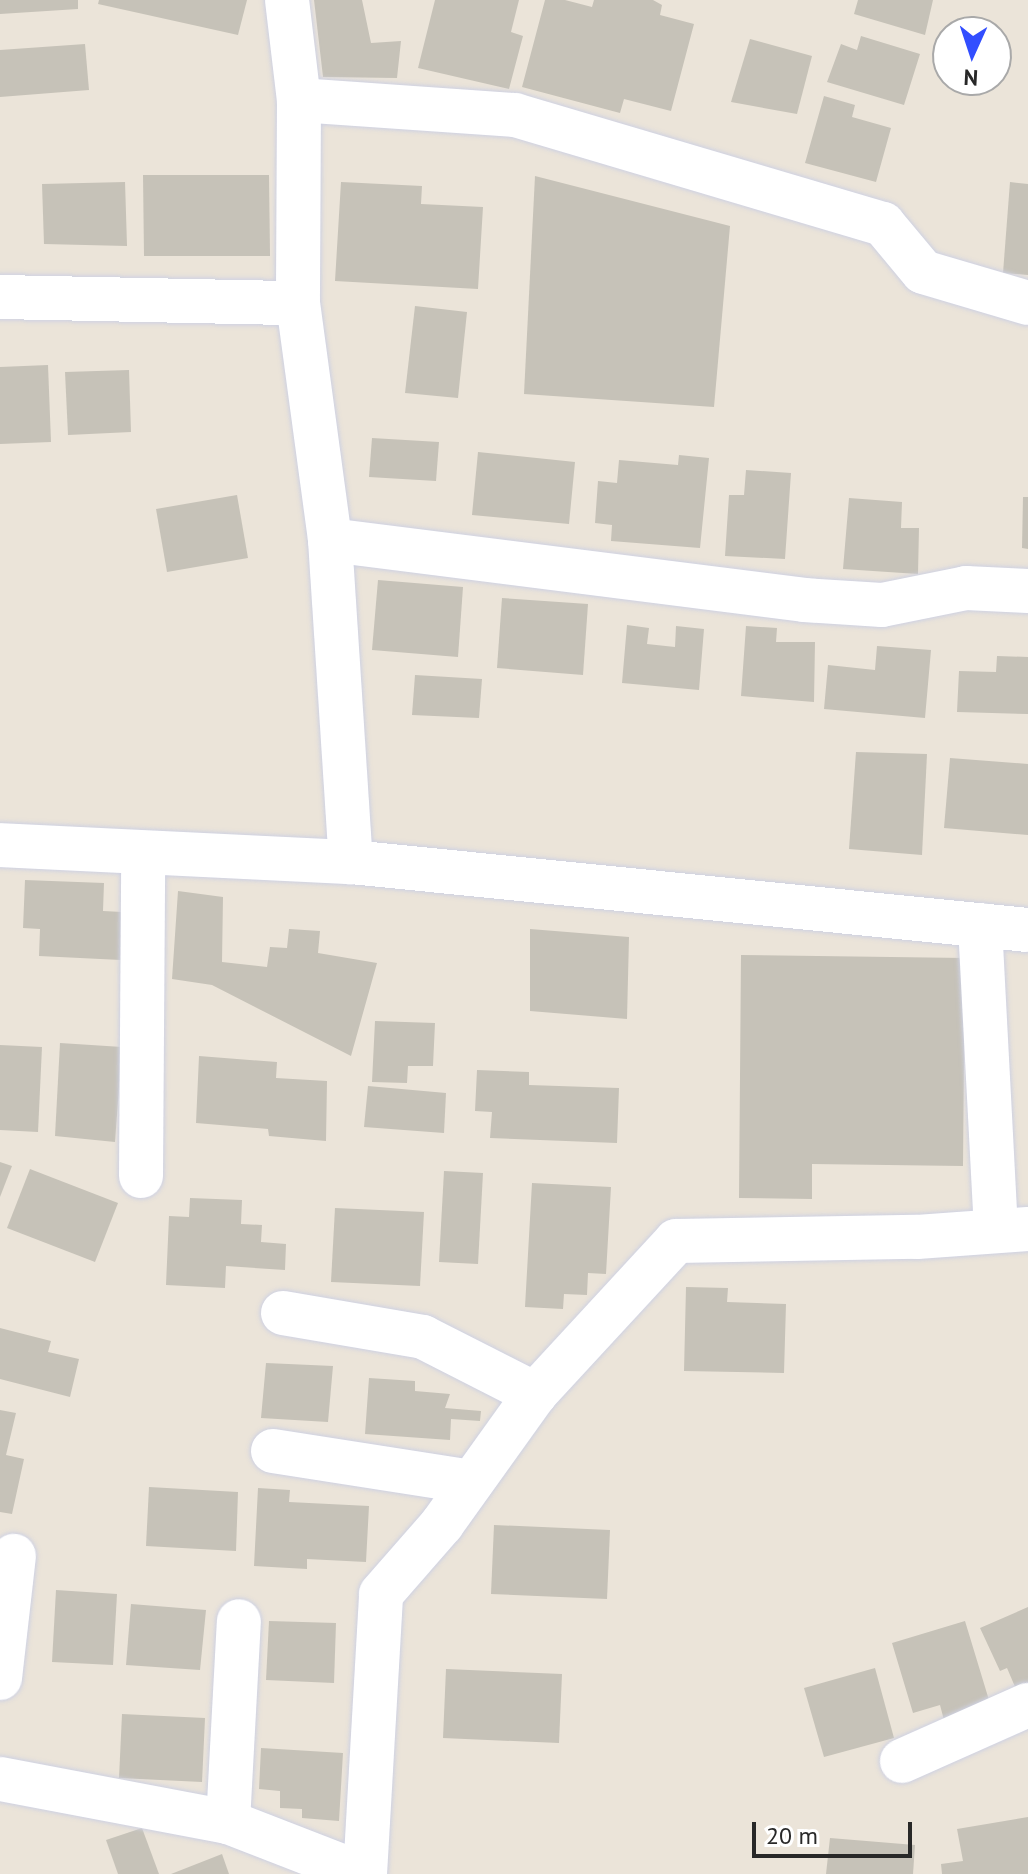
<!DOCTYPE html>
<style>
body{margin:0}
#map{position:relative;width:1028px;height:1874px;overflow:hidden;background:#ebe4d9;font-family:"PT Sans",sans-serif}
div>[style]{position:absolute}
.building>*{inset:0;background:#c6c2b8}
.roads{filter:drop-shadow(0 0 2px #ced1e2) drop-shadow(0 0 2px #ced1e2)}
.minor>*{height:44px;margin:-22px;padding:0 22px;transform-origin:22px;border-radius:22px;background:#fff}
span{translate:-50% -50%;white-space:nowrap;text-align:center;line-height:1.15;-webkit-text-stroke:7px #fff;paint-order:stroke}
.north{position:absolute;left:932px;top:16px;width:80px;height:80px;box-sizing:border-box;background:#fff;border:2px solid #a9a9a9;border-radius:50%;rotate:183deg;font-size:22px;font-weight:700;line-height:32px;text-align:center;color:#282828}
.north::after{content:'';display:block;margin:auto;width:28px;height:36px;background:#324eff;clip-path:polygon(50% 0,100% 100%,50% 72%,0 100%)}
.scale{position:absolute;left:752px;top:1822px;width:160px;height:36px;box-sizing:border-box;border:4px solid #282828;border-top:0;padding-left:10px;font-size:24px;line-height:28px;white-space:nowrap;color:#282828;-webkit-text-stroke:6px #fff;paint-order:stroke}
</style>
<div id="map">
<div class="building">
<i style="clip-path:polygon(0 0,78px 0,78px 9px,0 14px)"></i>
<i style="clip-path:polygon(99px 0,247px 0,238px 35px,98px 4px)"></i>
<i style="clip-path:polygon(314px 0,362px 0,371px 43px,401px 41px,397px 78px,323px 77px)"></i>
<i style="clip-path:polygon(435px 0,519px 0,511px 32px,523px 36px,509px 89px,418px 68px)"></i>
<i style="clip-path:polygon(545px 0,565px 0,592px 7px,594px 0,653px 0,662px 5px,660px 15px,694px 24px,671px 111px,624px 99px,620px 113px,522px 87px)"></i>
<i style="clip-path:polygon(858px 0,933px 0,925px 35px,854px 14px)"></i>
<i style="clip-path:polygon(861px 36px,920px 54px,904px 105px,827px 82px,841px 44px,857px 50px)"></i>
<i style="clip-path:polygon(750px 39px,812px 56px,797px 114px,731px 102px)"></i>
<i style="clip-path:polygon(85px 44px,89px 90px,0 97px,0 50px)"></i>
<i style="clip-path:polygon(824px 96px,855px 105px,852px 117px,891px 128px,876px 182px,805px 163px)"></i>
<i style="clip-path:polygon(143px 175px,269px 175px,270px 256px,144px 256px)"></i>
<i style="clip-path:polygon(535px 176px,730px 226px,714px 407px,524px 394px)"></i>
<i style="clip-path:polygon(125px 182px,127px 246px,44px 244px,42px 184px)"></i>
<i style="clip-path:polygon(341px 182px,422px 186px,421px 204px,483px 207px,478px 289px,335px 281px)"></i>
<i style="clip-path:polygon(1010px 182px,1028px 184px,1028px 275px,1003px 273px)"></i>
<i style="clip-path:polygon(415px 306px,467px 312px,458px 398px,405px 393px)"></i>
<i style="clip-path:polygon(48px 365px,51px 442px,0 444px,0 367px)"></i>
<i style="clip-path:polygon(129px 370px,131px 432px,68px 435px,65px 372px)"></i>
<i style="clip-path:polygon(372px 438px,439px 442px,436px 481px,369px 477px)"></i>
<i style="clip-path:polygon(478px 452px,575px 462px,569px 524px,472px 515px)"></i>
<i style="clip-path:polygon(679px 455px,709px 458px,700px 548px,611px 541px,612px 525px,595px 523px,598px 481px,617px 483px,619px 460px,678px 465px)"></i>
<i style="clip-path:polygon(746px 470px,791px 473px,785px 559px,725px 556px,729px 495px,744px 495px)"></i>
<i style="clip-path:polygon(237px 495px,248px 558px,167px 572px,156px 509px)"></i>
<i style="clip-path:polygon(1023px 497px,1028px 497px,1028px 549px,1022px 548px)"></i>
<i style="clip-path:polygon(849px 498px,902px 502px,901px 528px,919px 528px,918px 574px,843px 569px)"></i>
<i style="clip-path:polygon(378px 580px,463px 587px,458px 657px,372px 650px)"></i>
<i style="clip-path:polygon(502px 598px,588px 604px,583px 675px,497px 668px)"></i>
<i style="clip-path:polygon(627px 625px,649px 628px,647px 644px,675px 647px,676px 626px,704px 629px,699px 690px,622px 683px)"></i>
<i style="clip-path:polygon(746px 626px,777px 628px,776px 642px,815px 642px,814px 702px,741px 696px)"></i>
<i style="clip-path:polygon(877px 646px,931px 650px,925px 718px,824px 709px,828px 665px,875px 670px)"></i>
<i style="clip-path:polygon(997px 656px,1028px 657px,1028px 714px,957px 712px,959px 671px,996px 672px)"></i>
<i style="clip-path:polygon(415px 675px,482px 679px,479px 718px,412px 715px)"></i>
<i style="clip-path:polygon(856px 752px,927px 754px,922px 855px,849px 849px)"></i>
<i style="clip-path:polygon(950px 758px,1028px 764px,1028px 835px,944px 828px)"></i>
<i style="clip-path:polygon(25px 880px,104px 883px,103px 911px,122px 912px,121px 960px,39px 956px,40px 929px,23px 928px)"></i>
<i style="clip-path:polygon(178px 891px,223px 897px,222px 962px,267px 967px,270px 947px,287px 948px,289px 929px,320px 931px,318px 953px,377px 963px,351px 1056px,212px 985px,172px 979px)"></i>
<i style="clip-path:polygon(530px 929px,629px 937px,627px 1019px,530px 1011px)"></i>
<i style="clip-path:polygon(741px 955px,965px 958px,963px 1166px,812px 1164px,812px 1199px,739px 1198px)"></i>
<i style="clip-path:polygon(375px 1021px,435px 1023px,433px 1066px,408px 1066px,407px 1083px,372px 1082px)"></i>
<i style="clip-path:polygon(60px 1043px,122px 1047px,115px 1142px,55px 1136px)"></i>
<i style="clip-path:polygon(0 1045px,42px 1047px,38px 1132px,0 1130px)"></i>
<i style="clip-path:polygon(199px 1056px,277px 1062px,276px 1078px,327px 1081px,326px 1141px,269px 1136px,268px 1129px,196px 1123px)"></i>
<i style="clip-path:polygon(477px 1070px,529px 1072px,529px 1085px,619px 1088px,617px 1143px,490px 1138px,492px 1112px,475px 1111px)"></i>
<i style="clip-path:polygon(368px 1086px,446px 1093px,444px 1133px,364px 1127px)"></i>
<i style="clip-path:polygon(0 1162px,12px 1166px,0 1197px)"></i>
<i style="clip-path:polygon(30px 1169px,118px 1203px,95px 1262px,7px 1228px)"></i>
<i style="clip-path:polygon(444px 1171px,483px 1173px,478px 1264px,439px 1262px)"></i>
<i style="clip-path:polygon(532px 1183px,611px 1187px,606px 1274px,588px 1273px,587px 1295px,564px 1294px,563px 1309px,525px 1307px)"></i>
<i style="clip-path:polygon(190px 1198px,242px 1200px,241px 1224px,262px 1225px,261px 1242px,286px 1244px,285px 1270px,226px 1266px,225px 1288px,166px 1285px,169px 1216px,189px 1217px)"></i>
<i style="clip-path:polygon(335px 1208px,424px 1212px,420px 1286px,331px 1282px)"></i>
<i style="clip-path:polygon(686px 1287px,728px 1288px,727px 1302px,786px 1304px,784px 1373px,684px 1371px)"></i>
<i style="clip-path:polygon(0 1328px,51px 1341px,48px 1352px,79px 1359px,70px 1397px,0 1379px)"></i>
<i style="clip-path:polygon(266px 1363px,333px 1366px,328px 1422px,261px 1418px)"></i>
<i style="clip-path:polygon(369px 1378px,415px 1381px,415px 1391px,450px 1394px,445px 1408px,481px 1411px,480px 1421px,451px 1419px,450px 1440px,365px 1434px)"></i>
<i style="clip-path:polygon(0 1410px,16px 1413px,6px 1455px,24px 1459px,12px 1514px,0 1512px)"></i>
<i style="clip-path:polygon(149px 1487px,238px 1492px,236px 1551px,146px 1546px)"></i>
<i style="clip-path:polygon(258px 1488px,290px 1490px,289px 1502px,369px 1506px,366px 1562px,307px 1559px,307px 1569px,254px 1566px)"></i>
<i style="clip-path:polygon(494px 1525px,610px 1530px,607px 1599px,491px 1594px)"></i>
<i style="clip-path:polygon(56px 1590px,117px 1594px,113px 1665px,52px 1662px)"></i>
<i style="clip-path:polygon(131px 1604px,206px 1610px,200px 1670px,126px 1665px)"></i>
<i style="clip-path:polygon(1028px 1607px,1028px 1684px,1016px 1689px,1007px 1668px,1000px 1671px,980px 1628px)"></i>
<i style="clip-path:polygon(269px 1621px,336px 1623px,334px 1683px,266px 1680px)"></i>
<i style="clip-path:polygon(965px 1621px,992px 1710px,945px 1724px,940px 1705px,913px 1713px,892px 1643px)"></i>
<i style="clip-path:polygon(875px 1668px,894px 1738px,824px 1757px,804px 1688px)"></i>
<i style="clip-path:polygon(446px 1669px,562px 1674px,559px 1743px,443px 1738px)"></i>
<i style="clip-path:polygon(122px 1714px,205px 1718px,202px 1782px,119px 1778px)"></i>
<i style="clip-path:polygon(261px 1748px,343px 1753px,339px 1821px,302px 1818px,302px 1809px,280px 1808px,280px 1791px,259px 1789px)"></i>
<i style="clip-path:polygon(1028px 1817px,1028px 1874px,942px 1874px,941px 1864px,963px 1861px,957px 1829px)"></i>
<i style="clip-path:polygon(142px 1828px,159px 1874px,118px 1874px,106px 1840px)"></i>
<i style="clip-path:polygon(830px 1838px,915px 1845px,913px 1874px,826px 1874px)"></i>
<i style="clip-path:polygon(222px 1854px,229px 1874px,171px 1874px)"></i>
</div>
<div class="roads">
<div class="minor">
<i style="left:287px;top:0;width:101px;rotate:83.2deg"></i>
<i style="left:299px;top:100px;width:203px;rotate:90.3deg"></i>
<i style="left:298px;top:303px;width:239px;rotate:82.3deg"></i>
<i style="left:330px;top:540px;width:323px;rotate:86.3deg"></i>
<i style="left:299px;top:100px;width:217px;rotate:4deg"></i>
<i style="left:515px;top:115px;width:384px;rotate:16.5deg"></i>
<i style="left:883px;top:224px;width:62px;rotate:50.2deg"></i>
<i style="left:923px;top:272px;width:109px;rotate:16.4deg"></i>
<i style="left:0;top:297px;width:298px;rotate:1.2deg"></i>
<i style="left:330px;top:540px;width:478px;rotate:7.2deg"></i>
<i style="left:804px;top:600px;width:78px;rotate:3.7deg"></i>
<i style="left:882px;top:605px;width:86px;rotate:-11.4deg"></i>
<i style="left:966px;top:588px;width:62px;rotate:2.8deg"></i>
<i style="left:0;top:845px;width:351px;rotate:2.8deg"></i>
<i style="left:351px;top:862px;width:680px;rotate:5.74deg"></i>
<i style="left:980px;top:925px;width:306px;rotate:87deg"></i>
<i style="left:141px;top:1176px;width:322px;rotate:-89.6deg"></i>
<i style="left:283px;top:1313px;width:142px;rotate:9.7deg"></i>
<i style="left:423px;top:1337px;width:126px;rotate:27deg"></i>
<i style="left:273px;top:1451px;width:201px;rotate:8.9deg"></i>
<i style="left:0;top:1678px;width:123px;rotate:-83.5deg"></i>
<i style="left:902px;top:1761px;width:138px;rotate:-24deg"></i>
<i style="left:0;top:1779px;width:232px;rotate:10.7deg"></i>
<i style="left:228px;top:1822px;width:144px;rotate:21.2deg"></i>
<i style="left:228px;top:1822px;width:201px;rotate:-86.9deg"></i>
<i style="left:365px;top:1874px;width:280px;rotate:-86.7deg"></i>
<i style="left:381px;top:1594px;width:93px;rotate:-48.9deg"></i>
<i style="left:442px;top:1524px;width:160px;rotate:-54.4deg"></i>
<i style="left:535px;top:1394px;width:208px;rotate:-47.3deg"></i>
<i style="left:676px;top:1241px;width:241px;rotate:-1deg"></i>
<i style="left:917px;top:1237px;width:111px;rotate:-4.1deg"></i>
</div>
</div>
<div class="north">N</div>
<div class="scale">20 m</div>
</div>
